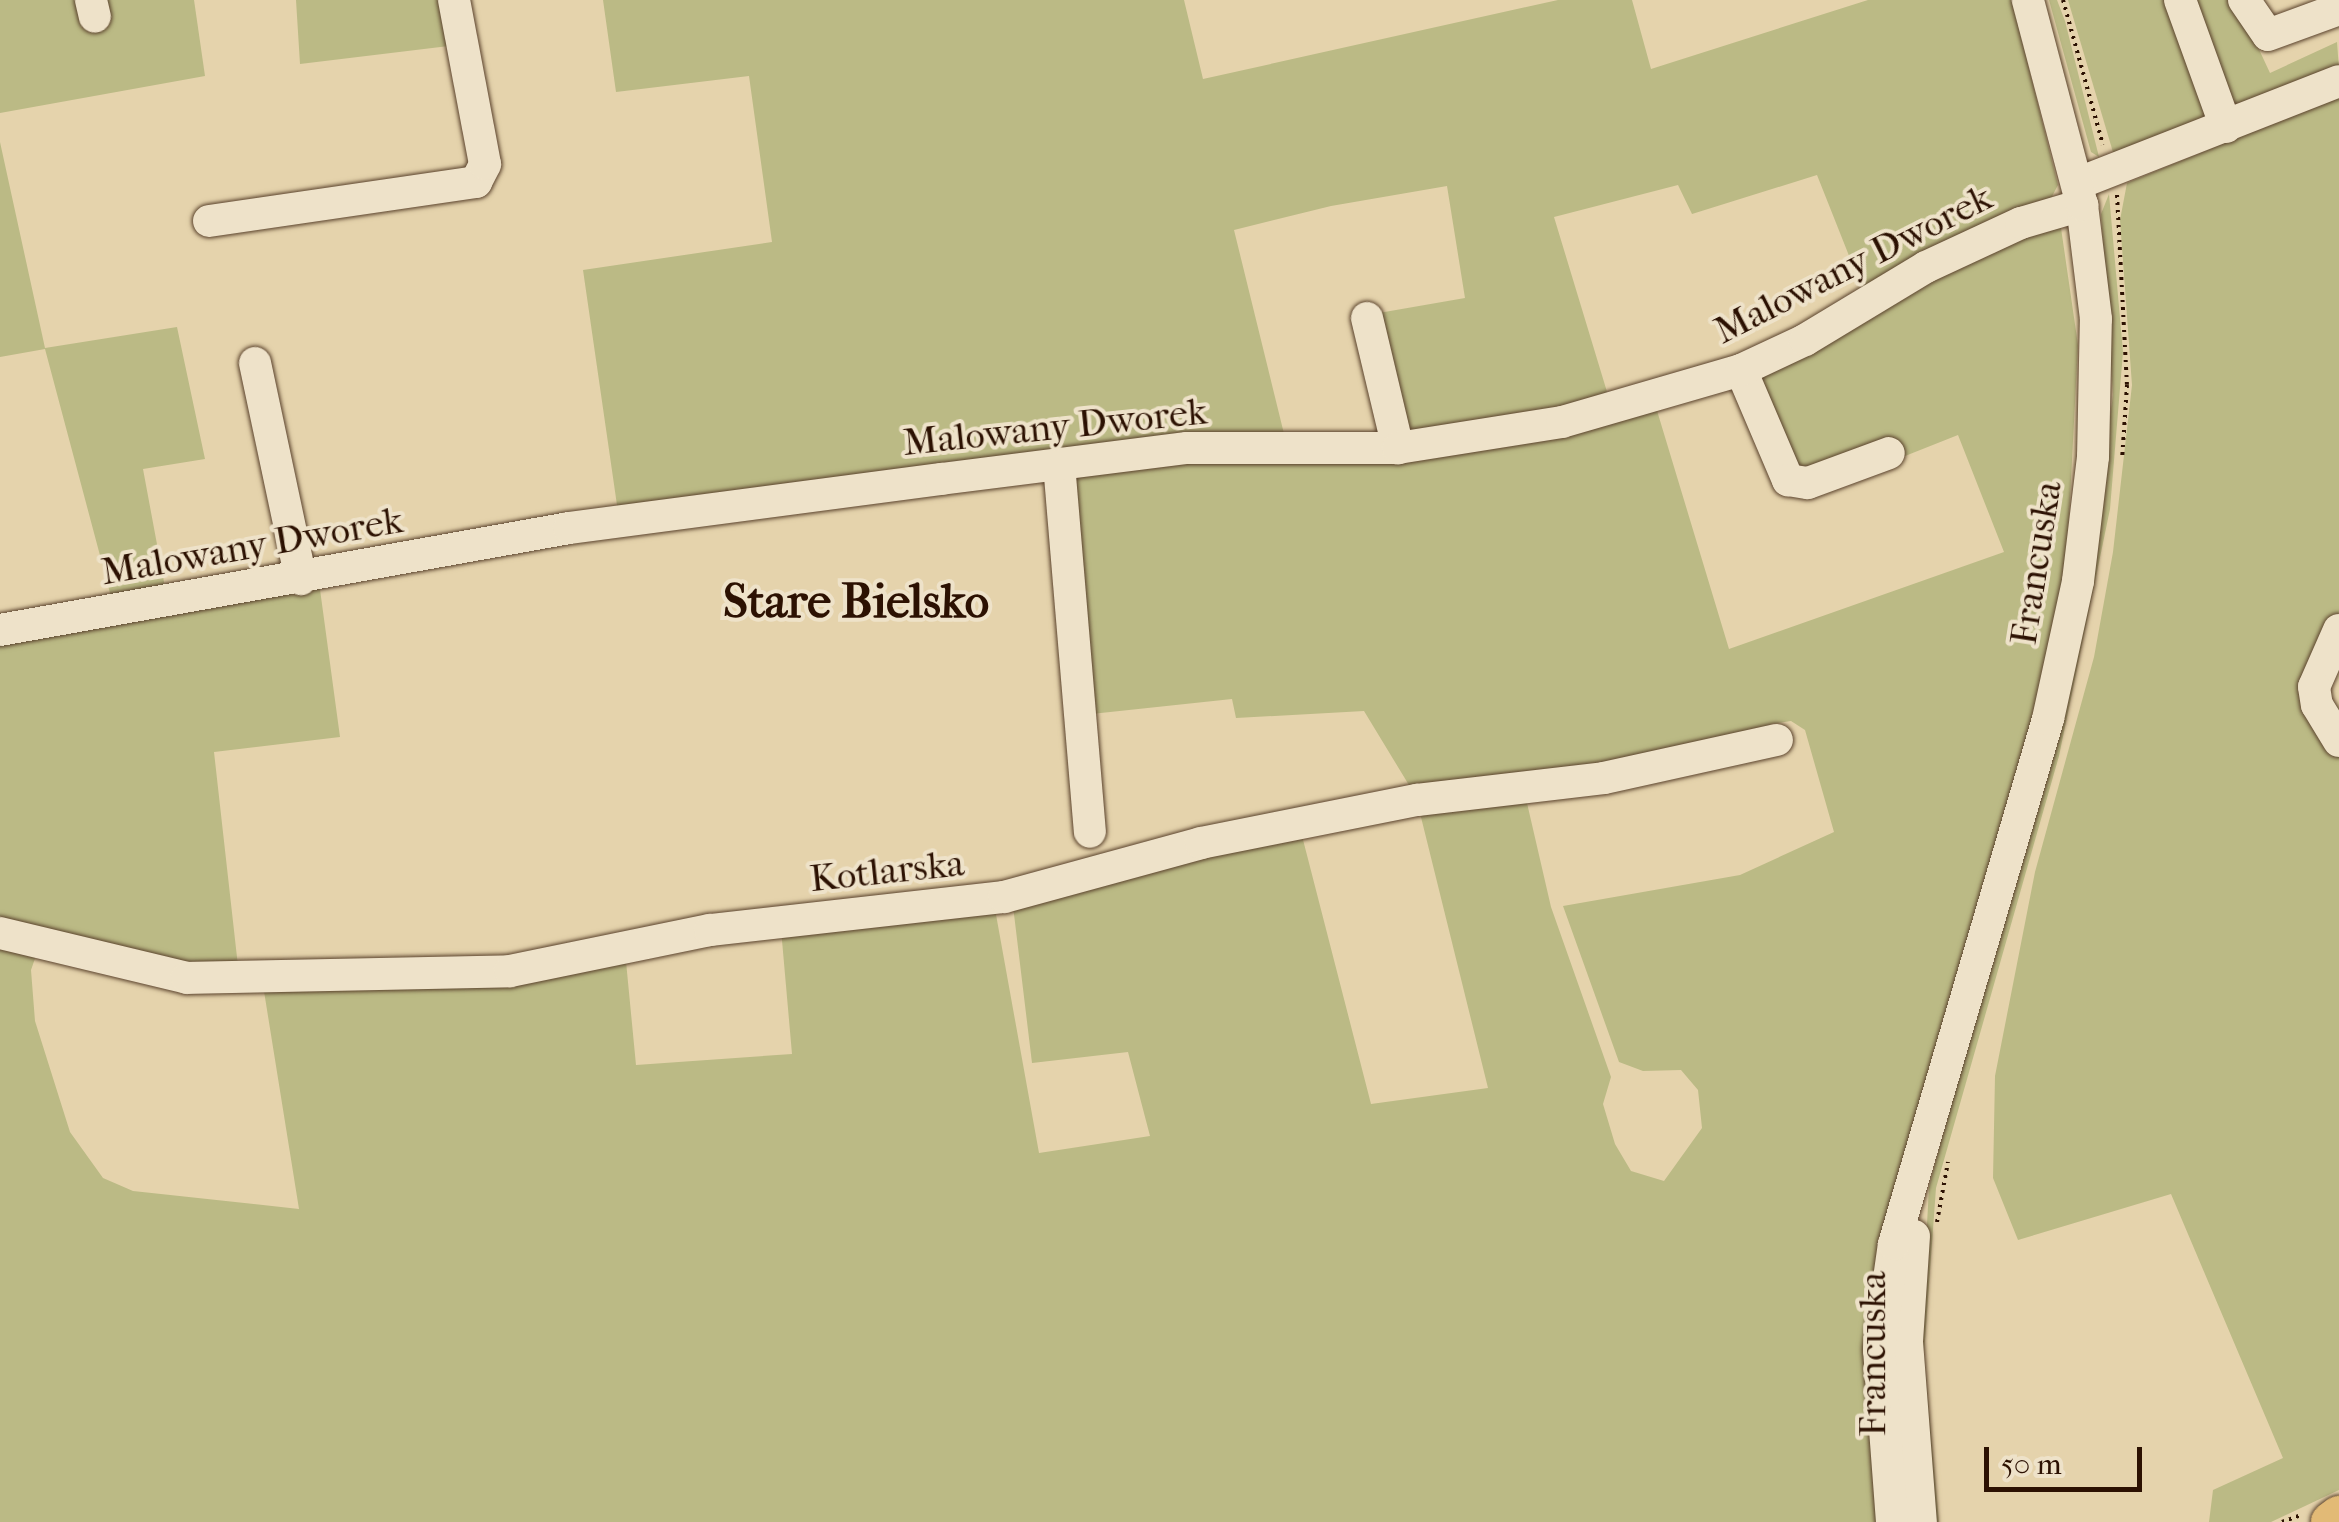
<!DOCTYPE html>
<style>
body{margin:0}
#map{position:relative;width:2339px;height:1522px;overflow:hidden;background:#e5d3ac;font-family:"IM FELL French Canon",serif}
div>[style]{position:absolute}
.green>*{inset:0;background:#bbba85}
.path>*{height:4px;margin-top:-2px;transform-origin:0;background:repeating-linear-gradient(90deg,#2c1102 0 2.5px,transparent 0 7.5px)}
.roads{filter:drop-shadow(0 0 2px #5a422c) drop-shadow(0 0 2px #5a422c)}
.minor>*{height:32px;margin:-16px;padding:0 16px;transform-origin:16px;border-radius:16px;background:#eee2c9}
.major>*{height:40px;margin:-20px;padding:0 20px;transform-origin:20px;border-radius:20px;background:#e2ba76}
span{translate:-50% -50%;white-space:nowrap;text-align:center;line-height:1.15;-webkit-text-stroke:8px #eee2c9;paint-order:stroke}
.street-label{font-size:38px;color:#2c1102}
.district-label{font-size:48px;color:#2c1102;font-weight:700}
.scale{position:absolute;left:1984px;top:1447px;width:158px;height:45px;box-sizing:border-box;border:5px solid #2c1102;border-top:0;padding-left:12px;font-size:30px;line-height:35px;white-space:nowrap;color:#2c1102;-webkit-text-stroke:8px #eee2c9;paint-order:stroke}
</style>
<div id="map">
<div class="green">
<i style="clip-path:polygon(0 0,194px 0,205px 76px,0 113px)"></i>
<i style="clip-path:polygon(296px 0,448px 0,457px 45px,300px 64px)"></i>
<i style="clip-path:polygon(603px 0,1184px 0,1203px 79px,1558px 0,1632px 0,1651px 69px,1868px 0,2012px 0,2058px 185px,2048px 204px,1865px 296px,1817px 175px,1692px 214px,1678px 185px,1554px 217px,1611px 405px,1405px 432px,1373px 314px,1465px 298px,1447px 186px,1331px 206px,1234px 230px,1287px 446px,618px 512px,583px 270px,772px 242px,749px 76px,616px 92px)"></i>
<i style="clip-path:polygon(2049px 0,2057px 0,2065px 21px,2099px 157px,2091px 152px)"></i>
<i style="clip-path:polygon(2068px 0,2173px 0,2214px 115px,2115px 159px)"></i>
<i style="clip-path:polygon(2185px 0,2236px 0,2270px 73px,2337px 42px,2339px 69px,2241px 109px,2232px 105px)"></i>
<i style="clip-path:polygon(2339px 96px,2339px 612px,2314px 658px,2339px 752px,2339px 1490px,2271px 1522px,2209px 1522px,2213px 1490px,2283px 1458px,2171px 1194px,2018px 1240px,1993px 1178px,1995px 1076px,2035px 872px,2094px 657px,2113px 552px,2132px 385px,2120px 220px,2127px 183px)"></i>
<i style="clip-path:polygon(0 142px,45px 348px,177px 327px,205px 459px,143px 469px,167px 598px,114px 608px,45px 349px,0 357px)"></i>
<i style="clip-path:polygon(2109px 194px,2123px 352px,2110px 509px,2059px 756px,1936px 1188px,1924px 1354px,1939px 1522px,1931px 1522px,1918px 1393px,1929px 1187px,2086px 597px,2113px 395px,2101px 214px)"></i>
<i style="clip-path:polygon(2061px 228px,2078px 345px,2066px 575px,2046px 682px,1920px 1112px,1878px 1522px,0 1522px,0 939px,40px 944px,31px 970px,35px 1021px,70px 1132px,103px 1178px,133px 1191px,299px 1209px,263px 985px,625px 951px,636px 1065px,792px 1054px,781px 929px,995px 909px,1039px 1153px,1150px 1136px,1128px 1052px,1032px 1063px,1013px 906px,1300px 828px,1371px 1104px,1488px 1088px,1418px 805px,1527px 803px,1551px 907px,1611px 1077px,1603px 1104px,1615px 1144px,1631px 1171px,1664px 1181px,1702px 1128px,1698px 1090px,1681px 1070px,1643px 1071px,1619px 1062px,1563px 906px,1740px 875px,1834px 832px,1805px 730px,1791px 721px,1771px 724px,1730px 748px,1415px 795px,1364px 711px,1236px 718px,1232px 699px,1082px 715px,1071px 476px,1655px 404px,1729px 649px,2004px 552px,1958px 435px,1900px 458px,1803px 476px,1757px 376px,2018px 231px)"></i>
<i style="clip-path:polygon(319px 582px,340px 737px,214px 752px,239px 975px,0 926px,0 637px)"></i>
</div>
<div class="path">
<i style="left:2063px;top:0;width:150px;rotate:74.6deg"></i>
<i style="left:2117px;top:195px;width:190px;rotate:87deg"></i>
<i style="left:2127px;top:385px;width:75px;rotate:93.8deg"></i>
<i style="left:1937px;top:1222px;width:61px;rotate:-79.6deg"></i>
<i style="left:2282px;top:1522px;width:20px;rotate:-20deg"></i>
</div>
<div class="roads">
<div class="minor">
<i style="left:91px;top:0;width:17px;rotate:77deg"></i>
<i style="left:2180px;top:0;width:135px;rotate:70.1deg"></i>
<i style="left:2244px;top:0;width:42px;rotate:55.6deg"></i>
<i style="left:2268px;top:35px;width:76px;rotate:-20.1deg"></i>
<i style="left:2079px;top:183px;width:279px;rotate:-21.4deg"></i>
<i style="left:209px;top:221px;width:270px;rotate:-8.3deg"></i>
<i style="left:476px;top:182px;width:20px;rotate:-63deg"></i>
<i style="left:485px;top:164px;width:167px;rotate:-100.7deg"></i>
<i style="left:1367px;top:318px;width:134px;rotate:76.6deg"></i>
<i style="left:255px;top:363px;width:221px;rotate:78deg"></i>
<i style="left:1741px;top:370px;width:120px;rotate:66.9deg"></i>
<i style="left:1788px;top:480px;width:20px;rotate:9deg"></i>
<i style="left:1808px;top:483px;width:86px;rotate:-20.3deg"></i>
<i style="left:1059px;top:464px;width:369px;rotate:85.2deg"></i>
<i style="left:0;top:630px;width:578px;rotate:-10.16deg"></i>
<i style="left:569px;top:528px;width:375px;rotate:-7.5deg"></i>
<i style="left:941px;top:479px;width:248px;rotate:-7.2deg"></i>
<i style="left:1187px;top:448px;width:211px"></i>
<i style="left:1398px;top:448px;width:166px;rotate:-9deg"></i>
<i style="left:1562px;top:422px;width:186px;rotate:-16.2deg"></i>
<i style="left:1741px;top:370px;width:71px;rotate:-25.1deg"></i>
<i style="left:1805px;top:340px;width:141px;rotate:-31.1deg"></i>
<i style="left:1926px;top:267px;width:105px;rotate:-24.9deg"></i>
<i style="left:2021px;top:223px;width:64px;rotate:-16.4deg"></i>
<i style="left:2339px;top:630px;width:62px;rotate:113.7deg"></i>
<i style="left:2314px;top:687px;width:18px;rotate:81deg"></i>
<i style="left:2317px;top:705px;width:42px;rotate:58.6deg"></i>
<i style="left:0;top:933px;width:192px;rotate:13.5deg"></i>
<i style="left:187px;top:978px;width:323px;rotate:-1.2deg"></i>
<i style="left:510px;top:971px;width:204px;rotate:-11.6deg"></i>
<i style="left:710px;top:930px;width:296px;rotate:-6.4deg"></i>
<i style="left:1004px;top:897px;width:204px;rotate:-15.3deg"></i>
<i style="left:1201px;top:843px;width:220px;rotate:-11.3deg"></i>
<i style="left:1417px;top:800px;width:188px;rotate:-6.7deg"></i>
<i style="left:1604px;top:778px;width:177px;rotate:-12.4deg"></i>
<i style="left:1914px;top:1236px;width:106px;rotate:93.8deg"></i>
<i style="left:1907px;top:1342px;width:181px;rotate:85.6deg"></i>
<i style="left:1892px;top:1522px;width:173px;rotate:-94.3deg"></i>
<i style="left:1879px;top:1349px;width:106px;rotate:-81.9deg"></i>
<i style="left:1894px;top:1244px;width:547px;rotate:-73.65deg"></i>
<i style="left:2048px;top:719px;width:141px;rotate:-77.7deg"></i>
<i style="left:2078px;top:581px;width:125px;rotate:-83.1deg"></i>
<i style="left:2093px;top:457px;width:138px;rotate:-88.8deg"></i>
<i style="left:2096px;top:319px;width:115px;rotate:-97deg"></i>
<i style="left:2082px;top:205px;width:212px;rotate:-104.8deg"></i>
</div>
<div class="major">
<i style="left:2331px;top:1522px;width:10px;rotate:-37deg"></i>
</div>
</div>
<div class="street-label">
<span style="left:1853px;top:264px;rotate:-27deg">Malowany Dworek</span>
<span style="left:1055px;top:427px;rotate:-6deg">Malowany Dworek</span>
<span style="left:252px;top:546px;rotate:-10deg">Malowany Dworek</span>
<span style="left:2036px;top:563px;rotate:-81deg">Francuska</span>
<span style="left:887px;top:871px;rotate:-6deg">Kotlarska</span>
<span style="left:1873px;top:1354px;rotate:-90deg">Francuska</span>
</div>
<div class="district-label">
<span style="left:856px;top:602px">Stare Bielsko</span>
</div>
<div class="scale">50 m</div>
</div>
